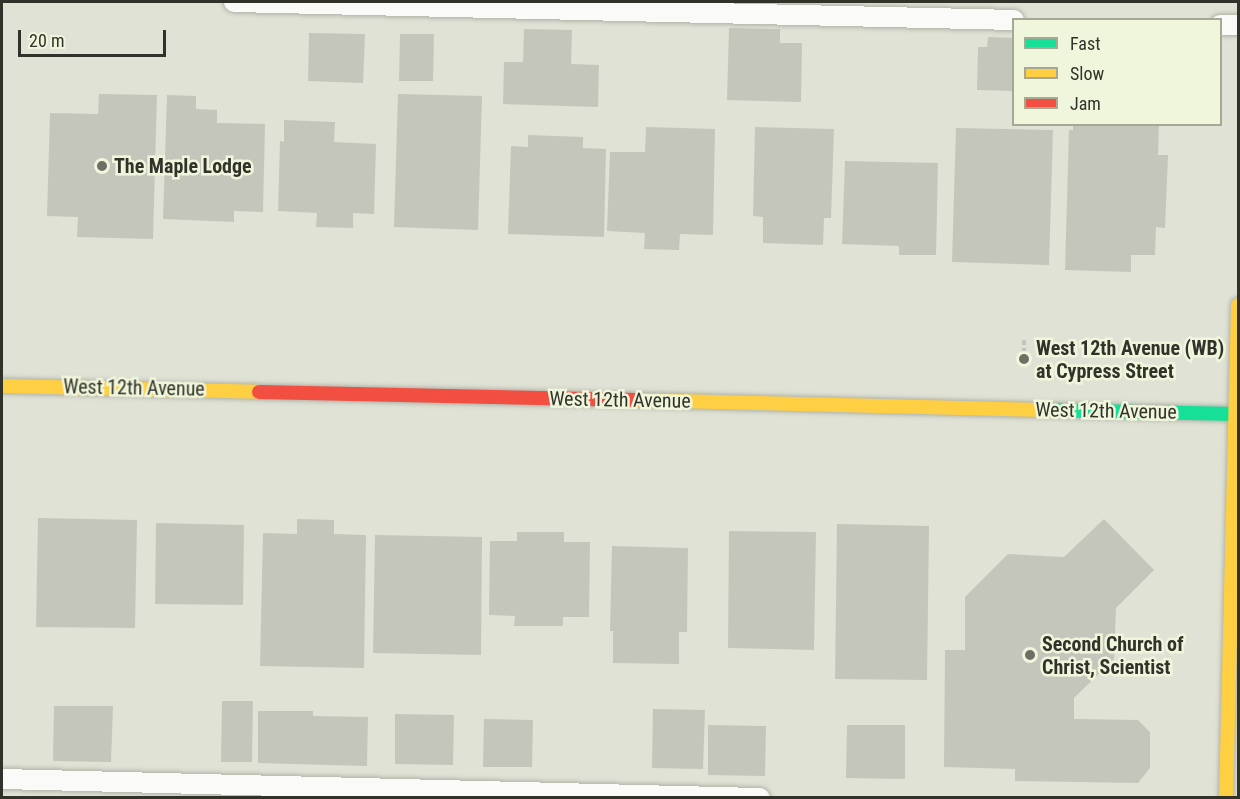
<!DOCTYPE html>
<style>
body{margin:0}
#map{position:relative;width:1240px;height:799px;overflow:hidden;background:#e0e2d5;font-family:"Roboto Condensed",sans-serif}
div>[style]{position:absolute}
.building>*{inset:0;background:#c4c6bc}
.path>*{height:4px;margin-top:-2px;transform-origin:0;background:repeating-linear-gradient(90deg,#c3c4c0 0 4.5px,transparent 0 7.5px)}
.roads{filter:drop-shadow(0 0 2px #b1b3a9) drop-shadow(0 0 2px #b1b3a9)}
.lane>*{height:20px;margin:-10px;padding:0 10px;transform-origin:10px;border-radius:10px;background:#fafbf9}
.fast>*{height:14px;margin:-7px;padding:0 7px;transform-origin:7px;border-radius:7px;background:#16e098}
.slow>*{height:14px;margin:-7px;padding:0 7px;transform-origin:7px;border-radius:7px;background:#ffcf43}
.jam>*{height:14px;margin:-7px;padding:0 7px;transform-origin:7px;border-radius:7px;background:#f24e42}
.dots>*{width:16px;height:16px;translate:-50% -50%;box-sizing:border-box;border:3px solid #f0f6dc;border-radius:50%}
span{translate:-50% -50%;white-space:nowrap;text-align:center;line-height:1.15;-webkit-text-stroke:5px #f0f6dc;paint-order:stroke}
.poi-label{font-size:20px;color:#31332a;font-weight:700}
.left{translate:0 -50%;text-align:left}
.street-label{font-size:20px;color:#31332a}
.frame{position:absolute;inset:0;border:3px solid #31332a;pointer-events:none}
.legend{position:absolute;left:1012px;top:18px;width:210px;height:108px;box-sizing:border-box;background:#f0f6dc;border:2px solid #a4a895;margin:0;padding:8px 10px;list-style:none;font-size:18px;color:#31332a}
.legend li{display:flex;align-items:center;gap:12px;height:30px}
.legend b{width:30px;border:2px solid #a4a895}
.scale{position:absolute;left:18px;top:30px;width:148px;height:27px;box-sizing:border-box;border:3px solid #31332a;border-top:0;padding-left:8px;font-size:18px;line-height:21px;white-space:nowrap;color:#31332a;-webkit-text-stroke:4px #f0f6dc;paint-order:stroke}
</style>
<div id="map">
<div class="building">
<i style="clip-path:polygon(729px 28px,780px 29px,780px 43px,802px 43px,801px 102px,727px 100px)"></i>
<i style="clip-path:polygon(524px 29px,572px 30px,571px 64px,599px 65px,598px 107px,503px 104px,504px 62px,523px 62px)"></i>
<i style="clip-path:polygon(309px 33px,365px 34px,363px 83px,308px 81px)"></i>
<i style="clip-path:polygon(400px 34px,434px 34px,433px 81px,399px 81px)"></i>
<i style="clip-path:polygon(988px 37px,1014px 38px,1014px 91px,977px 90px,978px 47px,987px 47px)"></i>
<i style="clip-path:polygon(99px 94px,157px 95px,153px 239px,77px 237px,78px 217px,47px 216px,50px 113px,98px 114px)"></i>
<i style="clip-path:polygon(398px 94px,482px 96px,478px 230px,394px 227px)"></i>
<i style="clip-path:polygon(167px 95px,196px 96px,196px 109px,217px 110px,217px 123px,265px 124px,263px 212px,234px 211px,234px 222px,163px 219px)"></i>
<i style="clip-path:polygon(284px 120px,335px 122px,334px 142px,376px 144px,374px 214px,353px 213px,353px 228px,316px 227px,317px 213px,278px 211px,280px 141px,284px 142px)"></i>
<i style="clip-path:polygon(1073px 124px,1159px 124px,1158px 155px,1168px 155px,1165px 228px,1156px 227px,1155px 255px,1131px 255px,1131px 272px,1065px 270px,1069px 130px,1073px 130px)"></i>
<i style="clip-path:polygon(646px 127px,715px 129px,713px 235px,680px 234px,679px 250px,644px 249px,645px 233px,607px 231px,610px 152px,645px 152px)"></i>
<i style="clip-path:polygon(755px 127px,834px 129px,831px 218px,824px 218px,823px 245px,763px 243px,763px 217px,753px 216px)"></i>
<i style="clip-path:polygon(956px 128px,1053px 130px,1049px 265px,952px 262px)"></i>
<i style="clip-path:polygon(528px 135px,583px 137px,583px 148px,606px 149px,604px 237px,508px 234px,511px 146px,528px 147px)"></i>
<i style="clip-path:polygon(845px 161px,938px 163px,936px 255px,899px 255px,899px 246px,842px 244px)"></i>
<i style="clip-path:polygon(38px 518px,137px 520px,135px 628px,36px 627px)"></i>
<i style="clip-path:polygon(297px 519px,334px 520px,334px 534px,366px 535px,364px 668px,260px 666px,263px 533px,297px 534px)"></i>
<i style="clip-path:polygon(1104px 519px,1154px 570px,1116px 608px,1114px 659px,1074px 698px,1074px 719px,1138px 720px,1150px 732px,1150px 768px,1138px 783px,1015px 781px,1015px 769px,944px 767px,945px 650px,965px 650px,965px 597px,1008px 554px,1064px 557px)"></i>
<i style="clip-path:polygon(156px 523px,244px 525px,243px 605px,155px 604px)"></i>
<i style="clip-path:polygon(837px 524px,929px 526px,927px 680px,835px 679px)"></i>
<i style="clip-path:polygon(729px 531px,816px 532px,814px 650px,728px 648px)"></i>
<i style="clip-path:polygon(517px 532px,564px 532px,564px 542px,590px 542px,589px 617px,563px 617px,563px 626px,514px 626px,515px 616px,489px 615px,490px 541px,517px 541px)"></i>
<i style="clip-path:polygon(375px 535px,482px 537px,481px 655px,373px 653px)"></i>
<i style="clip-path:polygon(612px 546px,688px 548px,687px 632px,679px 632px,679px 664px,613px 663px,613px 631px,610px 631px)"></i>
<i style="clip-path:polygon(222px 701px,253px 701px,252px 762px,221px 762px)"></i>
<i style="clip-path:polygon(54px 706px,113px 706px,111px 762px,53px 761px)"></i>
<i style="clip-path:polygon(653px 709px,705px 710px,703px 769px,652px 768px)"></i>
<i style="clip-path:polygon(258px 711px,313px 711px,313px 716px,368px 717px,367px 766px,258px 763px)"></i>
<i style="clip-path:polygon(395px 714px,454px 715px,453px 765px,395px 764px)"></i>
<i style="clip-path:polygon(484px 719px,533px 720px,532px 767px,483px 767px)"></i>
<i style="clip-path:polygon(708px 725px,766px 726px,765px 776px,708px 775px)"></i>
<i style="clip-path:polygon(847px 725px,905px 725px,905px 779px,846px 778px)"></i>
</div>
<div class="path">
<i style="left:1024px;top:340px;width:19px;rotate:90deg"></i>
</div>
<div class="roads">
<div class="lane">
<i style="left:234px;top:2px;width:780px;rotate:1.32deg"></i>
<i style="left:1220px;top:25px;width:18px"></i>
<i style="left:2px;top:779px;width:758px;rotate:1.44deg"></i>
</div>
<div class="fast">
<i style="left:1043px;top:410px;width:195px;rotate:1.2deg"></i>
</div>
<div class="slow">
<i style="left:2px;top:386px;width:257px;rotate:1.3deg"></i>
<i style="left:636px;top:400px;width:407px;rotate:1.4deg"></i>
<i style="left:1226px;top:798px;width:493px;rotate:-88.6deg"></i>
</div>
<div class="jam">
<i style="left:259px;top:392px;width:377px;rotate:1.2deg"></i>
</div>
</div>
<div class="dots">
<i style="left:102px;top:166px;background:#6e7066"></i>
<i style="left:1024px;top:359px;background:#6e7066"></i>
<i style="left:1030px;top:655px;background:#6e7066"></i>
</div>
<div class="poi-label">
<span class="left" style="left:114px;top:166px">The Maple Lodge</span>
<span class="left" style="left:1036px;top:360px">West 12th Avenue (WB)<br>at Cypress Street</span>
<span class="left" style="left:1042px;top:656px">Second Church of<br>Christ, Scientist</span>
</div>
<div class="street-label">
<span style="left:134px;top:388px;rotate:1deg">West 12th Avenue</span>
<span style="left:620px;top:400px;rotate:1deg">West 12th Avenue</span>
<span style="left:1106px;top:411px;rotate:1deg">West 12th Avenue</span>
</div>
<div class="frame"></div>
<ul class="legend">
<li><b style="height:8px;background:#16e098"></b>Fast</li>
<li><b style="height:8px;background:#ffcf43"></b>Slow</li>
<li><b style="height:8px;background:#f24e42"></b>Jam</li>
</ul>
<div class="scale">20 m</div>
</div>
